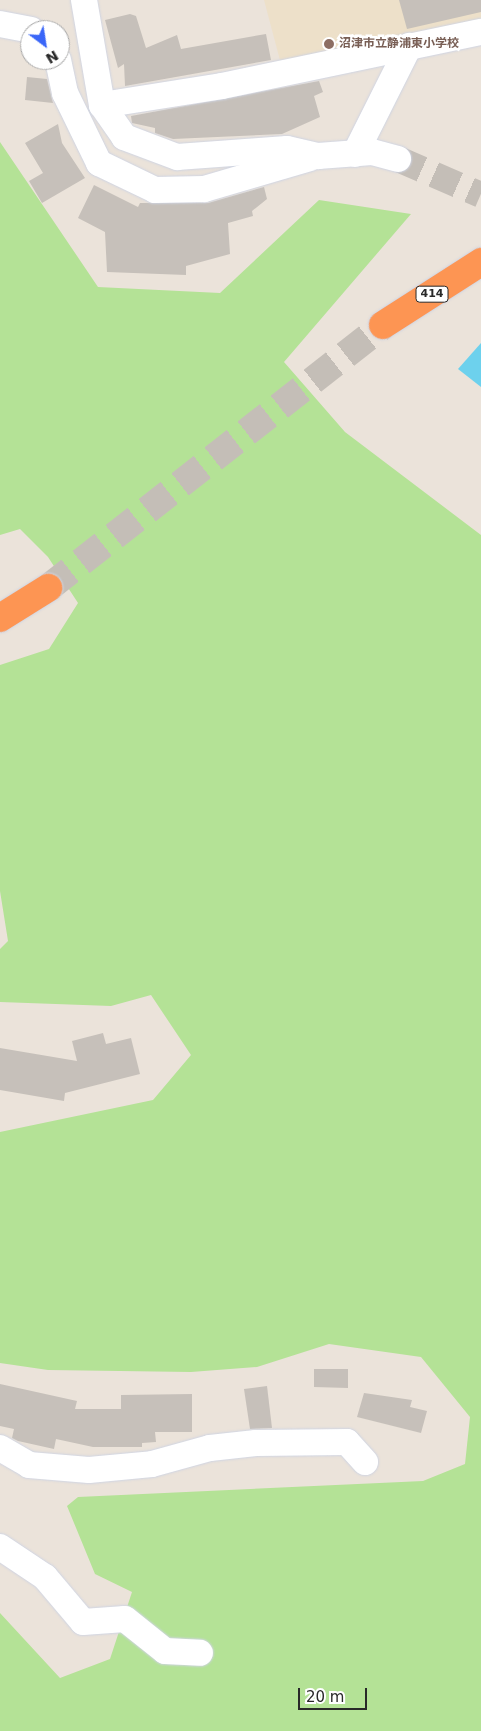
<!DOCTYPE html>
<meta charset="utf-8">
<style>
body{margin:0}
#map{position:relative;width:481px;height:1731px;overflow:hidden;background:#ebe3da;font-family:"DejaVu Sans","Noto Sans JP",sans-serif}
div>[style]{position:absolute}
.education>*{inset:0;background:#ede0c9}
.green>*{inset:0;background:#b4e296}
.water>*{inset:0;background:#6dd1ed}
.building>*{inset:0;background:#c6c0ba}
.street-tunnel>*{height:26px;margin-top:-13px;transform-origin:0;background:repeating-linear-gradient(90deg,#c4beb7 0 26px,transparent 0 39px)}
.highway-tunnel>*{height:28px;margin-top:-14px;transform-origin:0;background:repeating-linear-gradient(90deg,#c4beb7 0 28px,transparent 0 42px)}
.roads{filter:drop-shadow(0 0 1px #cfd4e2) drop-shadow(0 0 1px #cfd4e2)}
.street>*{height:26px;margin:-13px;padding:0 13px;transform-origin:13px;border-radius:13px;background:#fff}
.highway>*{height:28px;margin:-14px;padding:0 14px;transform-origin:14px;border-radius:14px;background:#fd9553}
.dots>*{width:14px;height:14px;translate:-50% -50%;box-sizing:border-box;border:2px solid #fff;border-radius:50%}
span{translate:-50% -50%;white-space:nowrap;text-align:center;line-height:1.15;-webkit-text-stroke:5px #fff;paint-order:stroke}
.shield-label span{padding:1px 4px;background:#fff;border:1px solid;border-radius:4px;-webkit-text-stroke-width:0}
.shield-label{font-size:11px;color:#292929;font-weight:700}
.education-label{font-size:12px;color:#785e54;font-weight:700}
.left{translate:0 -50%;text-align:left}
.north{position:absolute;left:20px;top:20px;width:50px;height:50px;box-sizing:border-box;background:#fff;border:1px solid #a9a9a9;border-radius:50%;rotate:149deg;font-size:14px;font-weight:700;line-height:20px;text-align:center;color:#292929}
.north::after{content:'';display:block;margin:auto;width:18px;height:22px;background:#3a66f8;clip-path:polygon(50% 0,100% 100%,50% 72%,0 100%)}
.scale{position:absolute;left:298px;top:1688px;width:69px;height:22px;box-sizing:border-box;border:2px solid #292929;border-top:0;padding-left:6px;font-size:15px;line-height:18px;white-space:nowrap;color:#292929;-webkit-text-stroke:4px #fff;paint-order:stroke}
</style>
<div id="map">
<div class="education">
<i style="clip-path:polygon(264px 0,481px 0,481px 23px,281px 64px)"></i>
</div>
<div class="green">
<i style="clip-path:polygon(0 142px,98px 287px,220px 293px,319px 200px,411px 214px,284px 362px,345px 432px,481px 535px,481px 1731px,0 1731px,0 1613px,60px 1678px,110px 1659px,132px 1592px,95px 1574px,67px 1506px,78px 1497px,423px 1481px,465px 1464px,470px 1417px,421px 1357px,329px 1344px,257px 1367px,191px 1372px,48px 1370px,0 1363px,0 1132px,153px 1100px,191px 1055px,151px 995px,111px 1006px,0 1002px,0 949px,8px 941px,0 891px,0 665px,49px 649px,78px 603px,48px 557px,20px 529px,0 535px)"></i>
</div>
<div class="water">
<i style="clip-path:polygon(481px 343px,481px 387px,458px 369px)"></i>
</div>
<div class="building">
<i style="clip-path:polygon(399px 0,481px 0,481px 12px,407px 29px)"></i>
<i style="clip-path:polygon(130px 14px,136px 16px,146px 48px,177px 35px,181px 49px,266px 34px,271px 60px,125px 86px,124px 64px,118px 68px,105px 20px)"></i>
<i style="clip-path:polygon(27px 77px,47px 79px,53px 103px,25px 100px)"></i>
<i style="clip-path:polygon(319px 81px,323px 92px,314px 96px,320px 117px,282px 134px,173px 139px,155px 133px,155px 128px,132px 123px,131px 116px)"></i>
<i style="clip-path:polygon(58px 124px,62px 143px,85px 178px,42px 203px,29px 181px,43px 173px,25px 143px)"></i>
<i style="clip-path:polygon(94px 185px,138px 207px,140px 203px,208px 203px,264px 187px,267px 199px,252px 211px,253px 216px,228px 223px,230px 254px,186px 266px,186px 275px,107px 272px,105px 232px,78px 218px)"></i>
<i style="clip-path:polygon(103px 1033px,106px 1044px,131px 1038px,140px 1074px,65px 1093px,64px 1101px,0 1090px,0 1048px,77px 1061px,72px 1041px)"></i>
<i style="clip-path:polygon(314px 1369px,348px 1369px,348px 1388px,314px 1387px)"></i>
<i style="clip-path:polygon(0 1384px,77px 1401px,75px 1409px,121px 1409px,121px 1395px,192px 1394px,192px 1432px,155px 1432px,156px 1442px,142px 1443px,142px 1447px,93px 1447px,56px 1439px,54px 1449px,18px 1441px,12px 1438px,14px 1429px,0 1426px)"></i>
<i style="clip-path:polygon(267px 1386px,272px 1428px,250px 1429px,244px 1389px)"></i>
<i style="clip-path:polygon(364px 1393px,412px 1400px,410px 1407px,427px 1411px,421px 1433px,357px 1417px)"></i>
</div>
<div class="street-tunnel">
<i style="left:398px;top:159px;width:90px;rotate:23.4deg"></i>
</div>
<div class="highway-tunnel">
<i style="left:48px;top:588px;width:426px;rotate:-38.1deg"></i>
</div>
<div class="roads">
<div class="street">
<i style="left:84px;top:0;width:107px;rotate:80.3deg"></i>
<i style="left:102px;top:105px;width:39px;rotate:55deg"></i>
<i style="left:124px;top:137px;width:57px;rotate:20.7deg"></i>
<i style="left:177px;top:157px;width:110px;rotate:-4.2deg"></i>
<i style="left:287px;top:149px;width:32px;rotate:13deg"></i>
<i style="left:318px;top:156px;width:54px;rotate:-4.2deg"></i>
<i style="left:372px;top:152px;width:27px;rotate:15deg"></i>
<i style="left:0;top:24px;width:32px;rotate:11deg"></i>
<i style="left:58px;top:60px;width:34px;rotate:78deg"></i>
<i style="left:65px;top:93px;width:78px;rotate:64.1deg"></i>
<i style="left:99px;top:163px;width:62px;rotate:25.7deg"></i>
<i style="left:155px;top:190px;width:49px;rotate:-1.2deg"></i>
<i style="left:204px;top:189px;width:110px;rotate:-16.3deg"></i>
<i style="left:102px;top:105px;width:121px;rotate:-9deg"></i>
<i style="left:222px;top:86px;width:265px;rotate:-11.8deg"></i>
<i style="left:355px;top:154px;width:121px;rotate:-63.4deg"></i>
<i style="left:0;top:1448px;width:34px;rotate:30deg"></i>
<i style="left:29px;top:1465px;width:60px;rotate:4.8deg"></i>
<i style="left:89px;top:1470px;width:63px;rotate:-5.4deg"></i>
<i style="left:152px;top:1464px;width:60px;rotate:-15.4deg"></i>
<i style="left:210px;top:1448px;width:46px;rotate:-6.2deg"></i>
<i style="left:256px;top:1443px;width:91px;rotate:-0.6deg"></i>
<i style="left:347px;top:1442px;width:27px;rotate:48deg"></i>
<i style="left:0;top:1547px;width:54px;rotate:33.7deg"></i>
<i style="left:45px;top:1577px;width:59px;rotate:49.8deg"></i>
<i style="left:83px;top:1622px;width:42px;rotate:-4.1deg"></i>
<i style="left:125px;top:1619px;width:51px;rotate:38.7deg"></i>
<i style="left:165px;top:1651px;width:35px;rotate:3deg"></i>
</div>
<div class="highway">
<i style="left:383px;top:325px;width:117px;rotate:-32.7deg"></i>
<i style="left:0;top:618px;width:57px;rotate:-32deg"></i>
</div>
</div>
<div class="dots">
<i style="left:329px;top:44px;background:#8d6e63"></i>
</div>
<div class="shield-label">
<span style="left:432px;top:294px">414</span>
</div>
<div class="education-label">
<span class="left" style="left:339px;top:44px">沼津市立静浦東小学校</span>
</div>
<div class="north">N</div>
<div class="scale">20 m</div>
</div>
